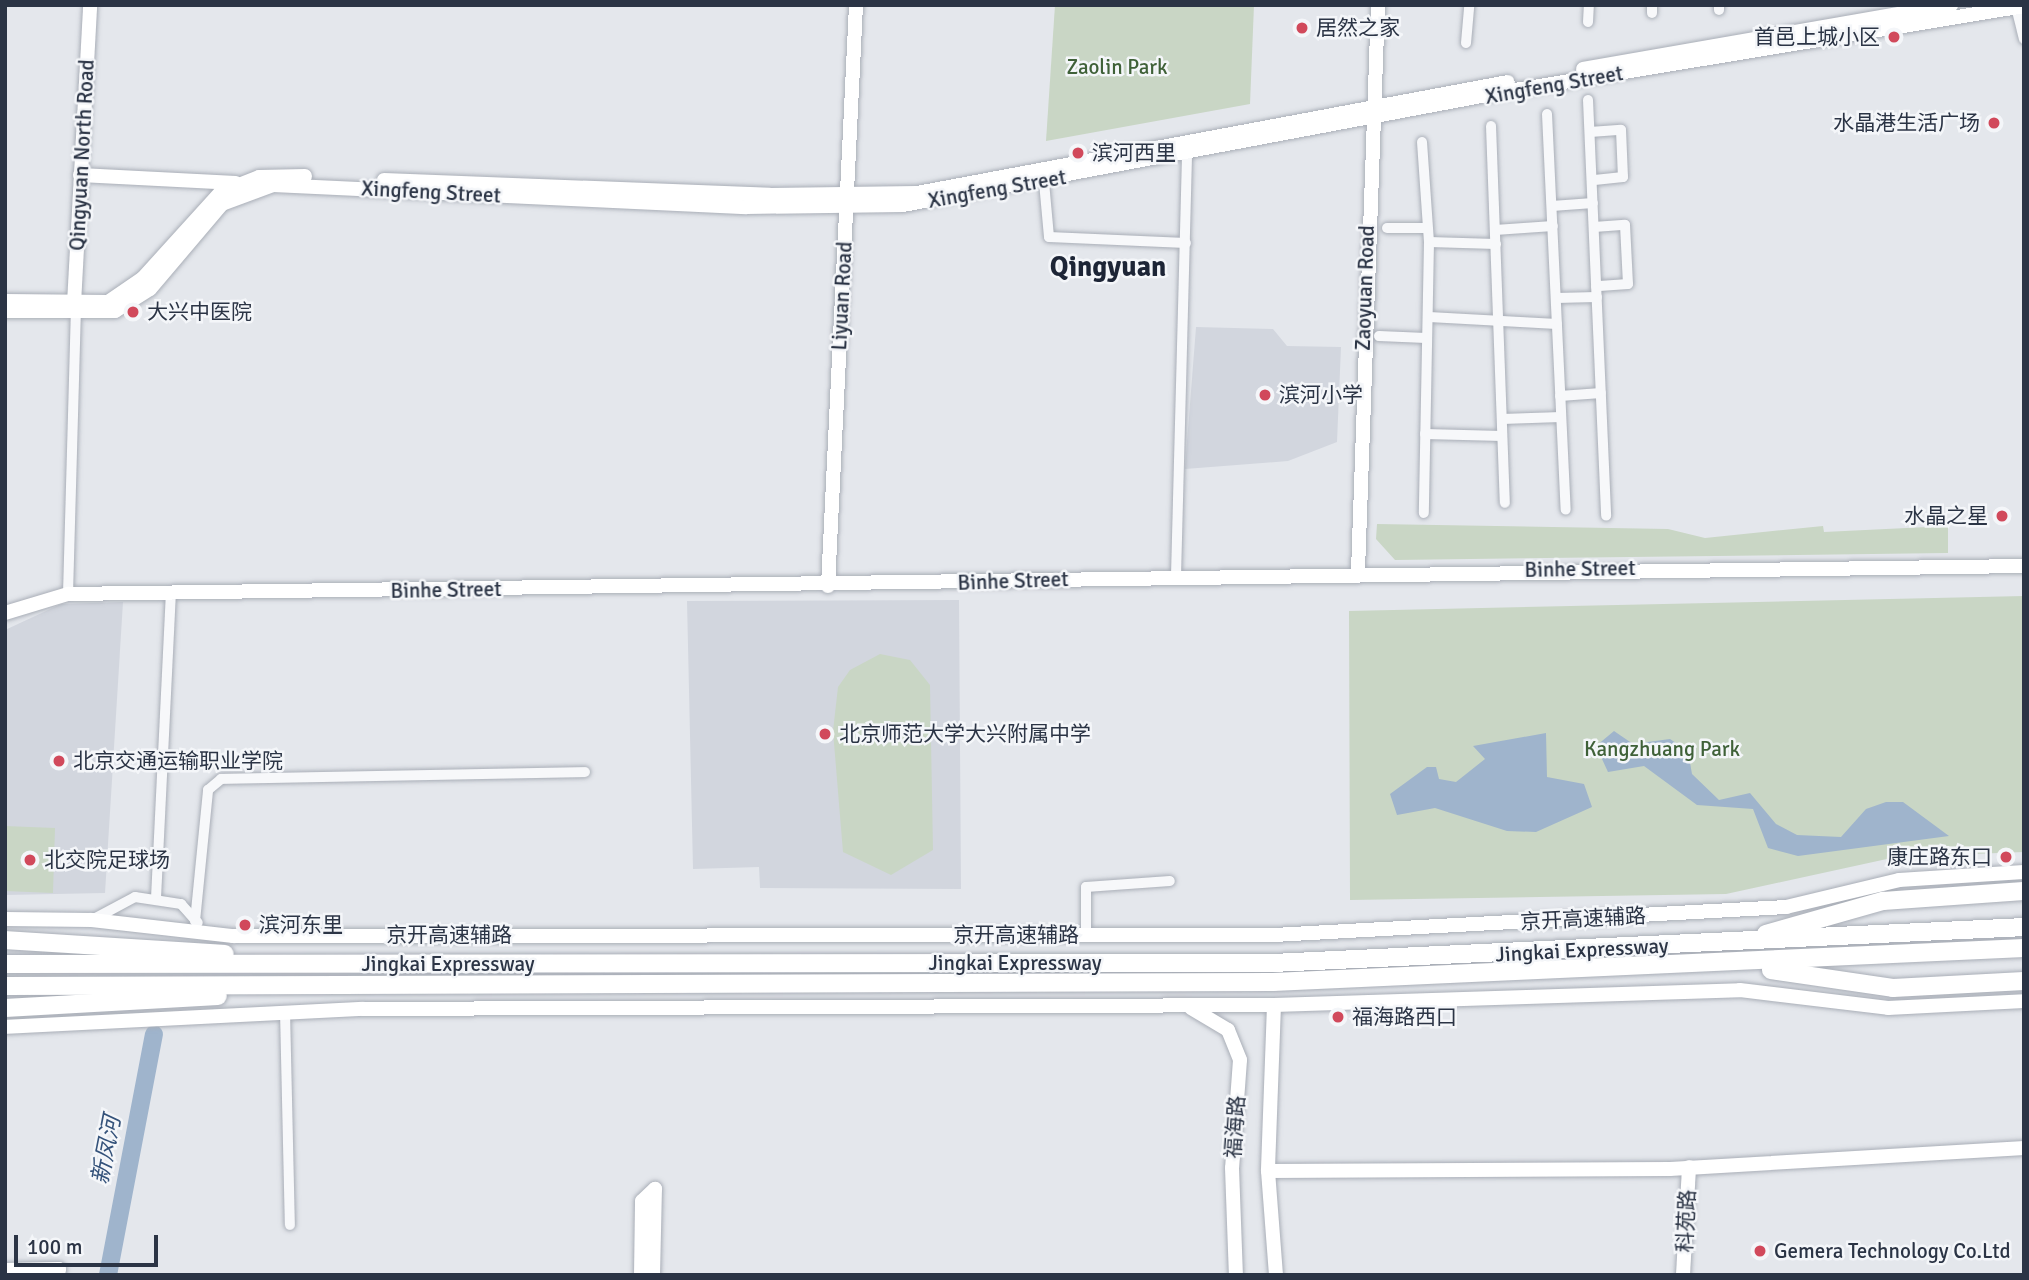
<!DOCTYPE html>
<meta charset="utf-8">
<style>
body{margin:0}
#map{position:relative;width:2029px;height:1280px;overflow:hidden;background:#e4e7ec;font-family:Signika,"Noto Sans SC",sans-serif}
div>[style]{position:absolute}
.built>*{inset:0;background:#d2d6de}
.green>*{inset:0;background:#c9d6c5}
.water>*{inset:0;background:#9fb4cc}
.river>*{height:18px;margin:-9px;padding:0 9px;transform-origin:9px;border-radius:9px;background:#9fb4cc}
.roads{filter:drop-shadow(0 0 2px #a9aeb7) drop-shadow(0 0 2px #a9aeb7)}
.street>*{height:10px;margin:-5px;padding:0 5px;transform-origin:5px;border-radius:5px;background:#f7f8fa}
.secondary>*{height:14px;margin:-7px;padding:0 7px;transform-origin:7px;border-radius:7px;background:#fff}
.highway>*{height:18px;margin:-9px;padding:0 9px;transform-origin:9px;border-radius:9px;background:#fff}
.dots>*{width:19px;height:19px;translate:-50% -50%;box-sizing:border-box;border:4px solid #f4f6f9;border-radius:50%}
span{translate:-50% -50%;white-space:nowrap;text-align:center;line-height:1.15;-webkit-text-stroke:5px #f4f6f9;paint-order:stroke}
.poi-label{font-size:21px;color:#2b3445}
.left{translate:0 -50%;text-align:left}
.right{translate:-100% -50%;text-align:right}
.park-label{font-size:21px;color:#3f6138}
.street-label{font-size:21px;color:#2b3445}
.water-label{font-size:23px;color:#34527a;font-style:italic}
.district-label{font-size:28px;color:#1d2536;font-weight:700}
.frame{position:absolute;inset:0;border:7px solid #2b3445;pointer-events:none}
.scale{position:absolute;left:14px;top:1235px;width:144px;height:32px;box-sizing:border-box;border:4px solid #2b3445;border-top:0;padding-left:9px;font-size:21px;line-height:24px;white-space:nowrap;color:#2b3445;-webkit-text-stroke:5px #f4f6f9;paint-order:stroke}
</style>
<div id="map">
<div class="built">
<i style="clip-path:polygon(1196px 327px,1273px 329px,1287px 346px,1341px 347px,1337px 442px,1288px 461px,1185px 469px)"></i>
<i style="clip-path:polygon(959px 600px,961px 889px,760px 888px,759px 867px,693px 869px,687px 601px)"></i>
<i style="clip-path:polygon(123px 602px,105px 893px,5px 895px,5px 630px,61px 604px)"></i>
</div>
<div class="green">
<i style="clip-path:polygon(1055px 5px,1254px 5px,1250px 104px,1046px 141px)"></i>
<i style="clip-path:polygon(1377px 524px,1668px 529px,1705px 538px,1823px 526px,1824px 532px,1948px 526px,1948px 553px,1395px 560px,1376px 539px)"></i>
<i style="clip-path:polygon(2024px 596px,2024px 852px,1896px 857px,1726px 894px,1350px 900px,1349px 611px)"></i>
<i style="clip-path:polygon(880px 654px,910px 660px,930px 685px,933px 850px,891px 875px,843px 852px,833px 731px,838px 687px,850px 670px)"></i>
<i style="clip-path:polygon(5px 826px,55px 828px,53px 893px,5px 891px)"></i>
</div>
<div class="water">
<i style="clip-path:polygon(1614px 731px,1633px 744px,1670px 739px,1688px 751px,1692px 774px,1719px 800px,1750px 793px,1776px 824px,1797px 835px,1841px 837px,1866px 809px,1886px 802px,1903px 802px,1949px 836px,1798px 856px,1768px 848px,1753px 809px,1697px 805px,1644px 766px,1608px 772px,1596px 746px)"></i>
<i style="clip-path:polygon(1546px 733px,1547px 777px,1584px 784px,1592px 807px,1536px 832px,1507px 831px,1435px 808px,1397px 815px,1390px 794px,1427px 767px,1436px 767px,1439px 779px,1456px 782px,1485px 759px,1473px 746px)"></i>
</div>
<div class="river">
<i style="left:108px;top:1275px;width:245px;rotate:-79.2deg"></i>
</div>
<div class="roads">
<div class="street">
<i style="left:2016px;top:7px;width:33px;rotate:76deg"></i>
<i style="left:1719px;top:10px;width:5px;rotate:-90deg"></i>
<i style="left:1652px;top:13px;width:8px;rotate:-90deg"></i>
<i style="left:1588px;top:22px;width:17px;rotate:-87deg"></i>
<i style="left:1466px;top:43px;width:38px;rotate:-85deg"></i>
<i style="left:1588px;top:100px;width:416px;rotate:87.5deg"></i>
<i style="left:1547px;top:114px;width:396px;rotate:87.3deg"></i>
<i style="left:1491px;top:126px;width:377px;rotate:87.9deg"></i>
<i style="left:1590px;top:132px;width:31px;rotate:-4deg"></i>
<i style="left:1621px;top:130px;width:47px;rotate:87.6deg"></i>
<i style="left:1623px;top:177px;width:31px;rotate:174deg"></i>
<i style="left:1422px;top:142px;width:100px;rotate:86deg"></i>
<i style="left:1429px;top:242px;width:271px;rotate:91.1deg"></i>
<i style="left:1044px;top:182px;width:55px;rotate:84.8deg"></i>
<i style="left:1049px;top:237px;width:137px;rotate:2.5deg"></i>
<i style="left:1552px;top:206px;width:41px;rotate:-4.2deg"></i>
<i style="left:1594px;top:227px;width:31px;rotate:-4deg"></i>
<i style="left:1625px;top:225px;width:59px;rotate:87.1deg"></i>
<i style="left:1628px;top:284px;width:32px;rotate:176deg"></i>
<i style="left:1387px;top:228px;width:38px"></i>
<i style="left:1495px;top:230px;width:58px;rotate:-3.9deg"></i>
<i style="left:1429px;top:242px;width:67px;rotate:1.7deg"></i>
<i style="left:1556px;top:298px;width:41px;rotate:-1.4deg"></i>
<i style="left:1429px;top:317px;width:128px;rotate:3.1deg"></i>
<i style="left:1379px;top:336px;width:47px;rotate:2.4deg"></i>
<i style="left:1560px;top:396px;width:41px;rotate:-4.2deg"></i>
<i style="left:1502px;top:419px;width:59px;rotate:-1.9deg"></i>
<i style="left:1425px;top:434px;width:77px;rotate:1.5deg"></i>
<i style="left:1176px;top:576px;width:421px;rotate:-88.5deg"></i>
<i style="left:68px;top:594px;width:287px;rotate:-88.4deg"></i>
<i style="left:156px;top:898px;width:305px;rotate:-87.2deg"></i>
<i style="left:92px;top:920px;width:49px;rotate:-28.1deg"></i>
<i style="left:135px;top:897px;width:47px;rotate:8.7deg"></i>
<i style="left:181px;top:904px;width:25px;rotate:48deg"></i>
<i style="left:195px;top:921px;width:132px;rotate:-84.3deg"></i>
<i style="left:208px;top:790px;width:17px;rotate:-40deg"></i>
<i style="left:221px;top:779px;width:364px;rotate:-1.1deg"></i>
<i style="left:1086px;top:935px;width:48px;rotate:-90deg"></i>
<i style="left:1086px;top:887px;width:84px;rotate:-4.1deg"></i>
<i style="left:285px;top:1011px;width:214px;rotate:88.7deg"></i>
</div>
<div class="secondary">
<i style="left:1583px;top:69px;width:374px;rotate:-9.9deg"></i>
<i style="left:80px;top:175px;width:156px;rotate:2.9deg"></i>
<i style="left:384px;top:180px;width:386px;rotate:2.2deg"></i>
<i style="left:770px;top:195px;width:147px;rotate:-0.8deg"></i>
<i style="left:917px;top:193px;width:601px;rotate:-10.64deg"></i>
<i style="left:5px;top:301px;width:103px;rotate:0.6deg"></i>
<i style="left:108px;top:302px;width:42px;rotate:-34.4deg"></i>
<i style="left:143px;top:278px;width:116px;rotate:-47.8deg"></i>
<i style="left:221px;top:192px;width:41px;rotate:-21.5deg"></i>
<i style="left:259px;top:177px;width:46px;rotate:-1.2deg"></i>
<i style="left:74px;top:304px;width:299px;rotate:-86.9deg"></i>
<i style="left:5px;top:311px;width:110px"></i>
<i style="left:115px;top:311px;width:41px;rotate:-32.2deg"></i>
<i style="left:150px;top:289px;width:111px;rotate:-49.7deg"></i>
<i style="left:222px;top:204px;width:54px;rotate:-20.4deg"></i>
<i style="left:273px;top:185px;width:474px;rotate:2.7deg"></i>
<i style="left:746px;top:207px;width:157px;rotate:-0.7deg"></i>
<i style="left:903px;top:205px;width:611px;rotate:-10.67deg"></i>
<i style="left:1503px;top:92px;width:528px;rotate:-9.37deg"></i>
<i style="left:1358px;top:571px;width:566px;rotate:-87.98deg"></i>
<i style="left:828px;top:586px;width:582px;rotate:-87.24deg"></i>
<i style="left:5px;top:613px;width:66px;rotate:-16.8deg"></i>
<i style="left:68px;top:594px;width:1956px;rotate:-0.82deg"></i>
<i style="left:5px;top:919px;width:87px;rotate:0.7deg"></i>
<i style="left:92px;top:920px;width:142px;rotate:6.5deg"></i>
<i style="left:233px;top:936px;width:1041px;rotate:-0.06deg"></i>
<i style="left:1274px;top:935px;width:513px;rotate:-3.13deg"></i>
<i style="left:1786px;top:907px;width:116px;rotate:-13.4deg"></i>
<i style="left:1899px;top:880px;width:125px;rotate:-3.7deg"></i>
<i style="left:1274px;top:1005px;width:166px;rotate:92.1deg"></i>
<i style="left:1268px;top:1171px;width:104px;rotate:85.6deg"></i>
<i style="left:1191px;top:1008px;width:43px;rotate:30.7deg"></i>
<i style="left:1228px;top:1030px;width:32px;rotate:68deg"></i>
<i style="left:1240px;top:1060px;width:108px;rotate:94.2deg"></i>
<i style="left:1232px;top:1168px;width:107px;rotate:87.9deg"></i>
<i style="left:5px;top:1027px;width:357px;rotate:-2.9deg"></i>
<i style="left:362px;top:1009px;width:912px;rotate:-0.25deg"></i>
<i style="left:1274px;top:1005px;width:466px;rotate:-1.8deg"></i>
<i style="left:1740px;top:990px;width:149px;rotate:6.9deg"></i>
<i style="left:1888px;top:1008px;width:136px;rotate:-2.9deg"></i>
<i style="left:1268px;top:1171px;width:402px;rotate:-0.3deg"></i>
<i style="left:1670px;top:1169px;width:355px;rotate:-3.4deg"></i>
<i style="left:5px;top:1270px;width:54px;rotate:-1.1deg"></i>
<i style="left:59px;top:1269px;width:6px;rotate:99deg"></i>
<i style="left:641px;top:1275px;width:74px;rotate:-89.2deg"></i>
<i style="left:642px;top:1201px;width:18px;rotate:-43deg"></i>
<i style="left:653px;top:1275px;width:86px;rotate:-88.7deg"></i>
<i style="left:1683px;top:1275px;width:108px;rotate:-86.8deg"></i>
</div>
<div class="highway">
<i style="left:1766px;top:934px;width:122px;rotate:-15.8deg"></i>
<i style="left:1883px;top:901px;width:141px;rotate:-4.1deg"></i>
<i style="left:5px;top:940px;width:220px;rotate:3.6deg"></i>
<i style="left:5px;top:964px;width:1268px;rotate:-0.05deg"></i>
<i style="left:1273px;top:963px;width:752px;rotate:-2.74deg"></i>
<i style="left:1771px;top:970px;width:123px;rotate:8.4deg"></i>
<i style="left:1893px;top:988px;width:131px;rotate:-3.1deg"></i>
<i style="left:5px;top:986px;width:1268px;rotate:-0.18deg"></i>
<i style="left:1273px;top:982px;width:752px;rotate:-2.59deg"></i>
<i style="left:5px;top:1008px;width:213px;rotate:-3.2deg"></i>
</div>
</div>
<div class="dots">
<i style="left:1302px;top:28px;background:#d1495b"></i>
<i style="left:1894px;top:37px;background:#d1495b"></i>
<i style="left:1994px;top:123px;background:#d1495b"></i>
<i style="left:1078px;top:153px;background:#d1495b"></i>
<i style="left:133px;top:312px;background:#d1495b"></i>
<i style="left:1265px;top:395px;background:#d1495b"></i>
<i style="left:2002px;top:516px;background:#d1495b"></i>
<i style="left:825px;top:734px;background:#d1495b"></i>
<i style="left:59px;top:761px;background:#d1495b"></i>
<i style="left:2006px;top:857px;background:#d1495b"></i>
<i style="left:30px;top:860px;background:#d1495b"></i>
<i style="left:245px;top:925px;background:#d1495b"></i>
<i style="left:1338px;top:1017px;background:#d1495b"></i>
<i style="left:1760px;top:1251px;background:#d1495b"></i>
</div>
<div class="poi-label">
<span class="left" style="left:1316px;top:28px">居然之家</span>
<span class="right" style="left:1880px;top:37px">首邑上城小区</span>
<span class="right" style="left:1980px;top:123px">水晶港生活广场</span>
<span class="left" style="left:1092px;top:153px">滨河西里</span>
<span class="left" style="left:147px;top:312px">大兴中医院</span>
<span class="left" style="left:1279px;top:395px">滨河小学</span>
<span class="right" style="left:1988px;top:516px">水晶之星</span>
<span class="left" style="left:839px;top:734px">北京师范大学大兴附属中学</span>
<span class="left" style="left:73px;top:761px">北京交通运输职业学院</span>
<span class="right" style="left:1992px;top:857px">康庄路东口</span>
<span class="left" style="left:44px;top:860px">北交院足球场</span>
<span class="left" style="left:259px;top:925px">滨河东里</span>
<span class="left" style="left:1352px;top:1017px">福海路西口</span>
<span class="left" style="left:1774px;top:1251px">Gemera Technology Co.Ltd</span>
</div>
<div class="park-label">
<span style="left:1117px;top:67px">Zaolin Park</span>
<span style="left:1662px;top:749px">Kangzhuang Park</span>
</div>
<div class="street-label">
<span style="left:1554px;top:85px;rotate:-10deg">Xingfeng Street</span>
<span style="left:82px;top:155px;rotate:-87deg">Qingyuan North Road</span>
<span style="left:997px;top:189px;rotate:-10deg">Xingfeng Street</span>
<span style="left:431px;top:192px;rotate:3deg">Xingfeng Street</span>
<span style="left:1365px;top:288px;rotate:-88deg">Zaoyuan Road</span>
<span style="left:842px;top:296px;rotate:-87deg">Liyuan Road</span>
<span style="left:1580px;top:569px;rotate:-1deg">Binhe Street</span>
<span style="left:1013px;top:581px;rotate:-2deg">Binhe Street</span>
<span style="left:446px;top:590px;rotate:-1deg">Binhe Street</span>
<span style="left:1583px;top:919px;rotate:-3deg">京开高速辅路</span>
<span style="left:449px;top:935px">京开高速辅路</span>
<span style="left:1016px;top:935px">京开高速辅路</span>
<span style="left:1582px;top:950px;rotate:-3deg">Jingkai Expressway</span>
<span style="left:1015px;top:963px">Jingkai Expressway</span>
<span style="left:448px;top:964px">Jingkai Expressway</span>
<span style="left:1235px;top:1127px;rotate:-86deg">福海路</span>
<span style="left:1686px;top:1221px;rotate:-87deg">科苑路</span>
</div>
<div class="water-label">
<span style="left:107px;top:1150px;rotate:-79deg">新凤河</span>
</div>
<div class="district-label">
<span style="left:1108px;top:267px">Qingyuan</span>
</div>
<div class="frame"></div>
<div class="scale">100 m</div>
</div>
